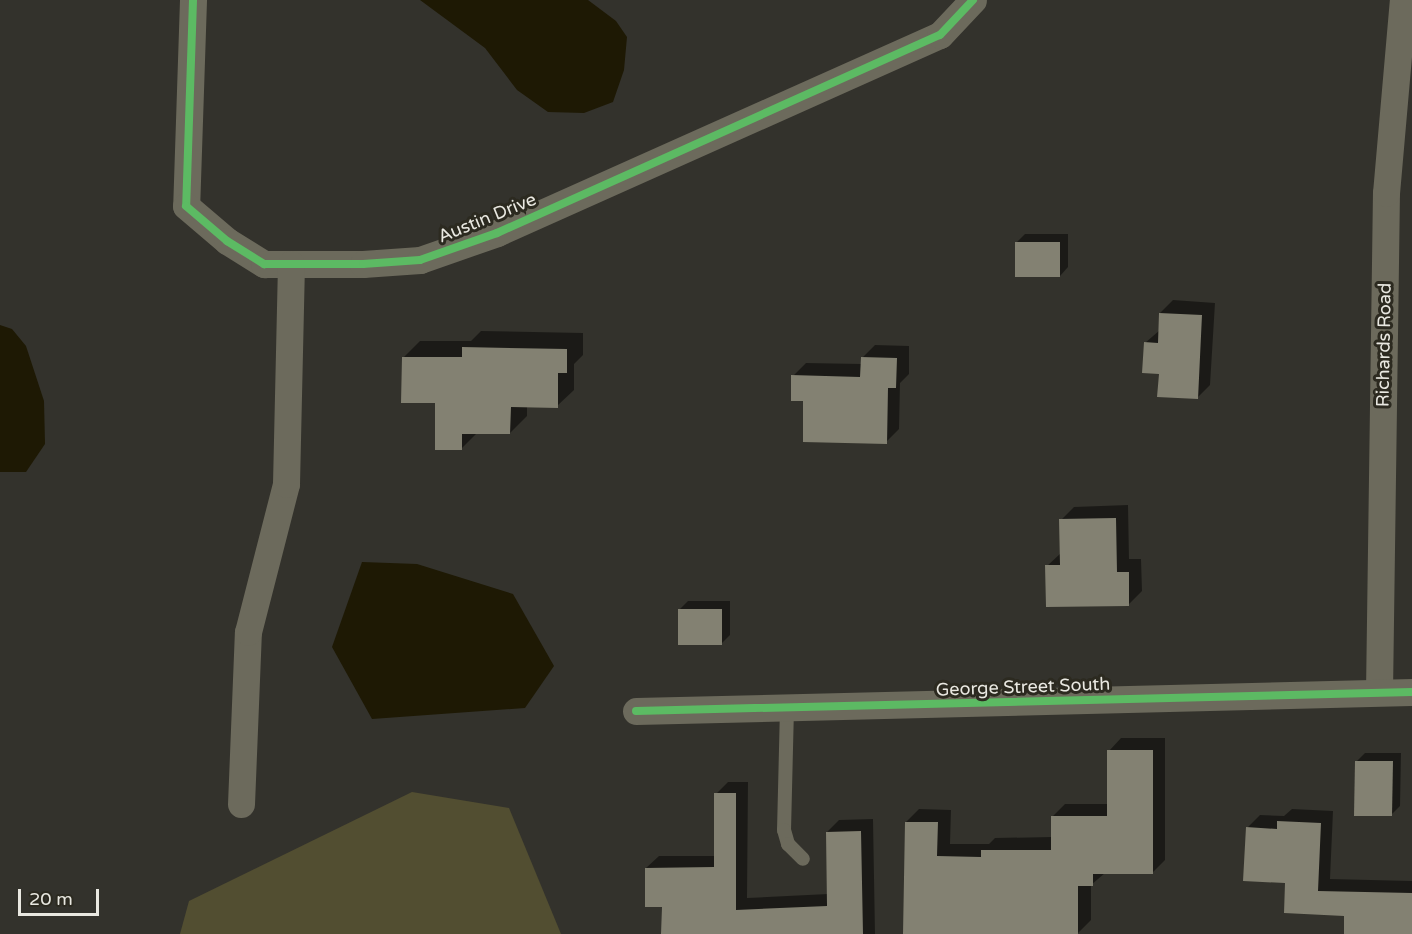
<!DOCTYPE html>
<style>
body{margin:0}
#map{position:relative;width:1412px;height:934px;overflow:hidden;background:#33322c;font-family:"Varela Round",sans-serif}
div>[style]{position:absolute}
.green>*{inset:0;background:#524e31}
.water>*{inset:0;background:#1e1904}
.shadow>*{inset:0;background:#0007}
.building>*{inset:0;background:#838172}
.service>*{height:14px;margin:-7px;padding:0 7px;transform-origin:7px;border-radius:7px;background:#6c6a5c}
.minor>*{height:27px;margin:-13.5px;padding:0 13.5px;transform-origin:13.5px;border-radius:13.5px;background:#6c6a5c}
.cycleway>*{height:8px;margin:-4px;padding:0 4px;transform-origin:4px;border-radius:4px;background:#5cba63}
span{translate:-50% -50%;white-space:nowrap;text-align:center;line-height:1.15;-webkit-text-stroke:6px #2c2a20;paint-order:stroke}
.street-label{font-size:18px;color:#e9e8e1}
.scale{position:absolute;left:18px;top:889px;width:81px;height:27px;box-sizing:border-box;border:3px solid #e9e8e1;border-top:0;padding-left:8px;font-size:18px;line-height:21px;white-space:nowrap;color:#e9e8e1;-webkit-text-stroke:4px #2c2a20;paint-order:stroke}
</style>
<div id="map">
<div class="green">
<i style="clip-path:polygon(412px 792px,509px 808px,561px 934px,180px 934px,189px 901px)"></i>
</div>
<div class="water">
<i style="clip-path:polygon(420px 0,588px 0,616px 21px,627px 37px,624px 70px,613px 102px,584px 113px,548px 112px,517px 90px,485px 48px)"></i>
<i style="clip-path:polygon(0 325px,12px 329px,26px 346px,44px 401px,45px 444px,26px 472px,0 472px)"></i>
<i style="clip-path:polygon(362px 562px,417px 564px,513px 594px,554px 666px,525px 708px,372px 719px,332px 647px)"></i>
</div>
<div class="shadow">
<i style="clip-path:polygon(1025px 234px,1068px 234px,1068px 267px,1060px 276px,1017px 242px)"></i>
<i style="clip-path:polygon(1173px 300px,1215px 303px,1210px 385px,1197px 398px,1160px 373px,1145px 343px,1160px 330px,1160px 313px)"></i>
<i style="clip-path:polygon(481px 331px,583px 333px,583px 355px,574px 364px,574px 390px,557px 406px,527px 406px,527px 416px,510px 433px,478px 432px,462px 448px,436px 402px,403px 358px,420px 341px,471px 341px)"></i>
<i style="clip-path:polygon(875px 345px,909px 346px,909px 374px,900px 383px,899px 429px,886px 442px,805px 400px,793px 376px,806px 363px,862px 364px,862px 358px)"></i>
<i style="clip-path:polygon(1128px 505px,1129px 559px,1141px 559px,1142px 591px,1129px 604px,1047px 566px,1061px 553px,1061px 520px,1074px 507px)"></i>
<i style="clip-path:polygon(688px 601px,730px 601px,730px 635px,721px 644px,680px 609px)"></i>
<i style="clip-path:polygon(1121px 738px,1165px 738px,1165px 860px,1152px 873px,1105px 873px,1091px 885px,1091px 920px,1078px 933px,905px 934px,906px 822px,919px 809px,951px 810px,950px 844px,989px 844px,995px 838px,1052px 837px,1052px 817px,1065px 804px,1108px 804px,1109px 751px)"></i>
<i style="clip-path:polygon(1365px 753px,1401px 753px,1400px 806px,1392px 814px,1356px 762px)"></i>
<i style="clip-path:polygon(728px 782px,748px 782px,747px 898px,828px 894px,827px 832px,839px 820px,873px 819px,875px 934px,663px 934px,663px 906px,646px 868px,659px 856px,716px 856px,716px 794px)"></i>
<i style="clip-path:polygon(1292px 809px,1333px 811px,1330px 879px,1412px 881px,1412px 934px,1345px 934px,1346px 914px,1287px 882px,1247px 828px,1260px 815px,1284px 816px)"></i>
</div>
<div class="building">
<i style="clip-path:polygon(1015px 242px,1060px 242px,1060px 277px,1015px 277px)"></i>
<i style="clip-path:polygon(1159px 313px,1202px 315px,1198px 399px,1157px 397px,1159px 374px,1142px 373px,1144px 342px,1158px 343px)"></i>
<i style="clip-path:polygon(462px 347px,567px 349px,567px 373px,558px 373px,558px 408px,511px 407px,510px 434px,462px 434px,462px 450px,435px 450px,435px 403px,401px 403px,402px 357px,462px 357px)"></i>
<i style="clip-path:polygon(861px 357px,897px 358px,896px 388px,888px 388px,887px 444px,803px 442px,803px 401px,791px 401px,791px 375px,860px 377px)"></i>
<i style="clip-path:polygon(1116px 518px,1117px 572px,1129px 572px,1129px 606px,1046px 607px,1045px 565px,1060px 565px,1059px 519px)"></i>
<i style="clip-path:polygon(678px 609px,722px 609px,722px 645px,678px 645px)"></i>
<i style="clip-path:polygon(1107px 750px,1153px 750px,1153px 874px,1093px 874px,1093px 886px,1078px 886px,1078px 934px,903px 934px,905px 822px,938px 822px,937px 856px,981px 857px,981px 850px,1051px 850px,1051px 816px,1107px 816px)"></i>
<i style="clip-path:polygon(1355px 761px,1393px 761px,1392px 816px,1354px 816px)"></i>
<i style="clip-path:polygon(714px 793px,736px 793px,736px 910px,827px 906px,826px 832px,861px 831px,863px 934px,661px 934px,662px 907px,645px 907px,645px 868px,714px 867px)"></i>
<i style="clip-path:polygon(1277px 821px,1321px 823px,1318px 891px,1412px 893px,1412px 934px,1344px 934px,1344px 916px,1284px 913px,1285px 883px,1243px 881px,1246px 827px,1277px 829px)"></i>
</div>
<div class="service">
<i style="left:787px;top:708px;width:122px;rotate:91.4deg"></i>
<i style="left:784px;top:830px;width:15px;rotate:74deg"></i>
<i style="left:788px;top:844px;width:21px;rotate:45deg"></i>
</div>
<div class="minor">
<i style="left:193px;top:0;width:206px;rotate:91.9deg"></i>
<i style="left:186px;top:206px;width:54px;rotate:40.5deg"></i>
<i style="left:227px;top:241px;width:44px;rotate:31.9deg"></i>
<i style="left:264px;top:264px;width:99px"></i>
<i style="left:363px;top:264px;width:57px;rotate:-4deg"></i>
<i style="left:420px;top:260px;width:82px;rotate:-19.3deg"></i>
<i style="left:497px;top:233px;width:485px;rotate:-24.1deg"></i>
<i style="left:940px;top:35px;width:48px;rotate:-46.7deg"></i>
<i style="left:1379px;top:692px;width:499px;rotate:-89.2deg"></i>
<i style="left:1386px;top:193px;width:194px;rotate:-85deg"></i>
<i style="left:636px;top:711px;width:776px;rotate:-1.4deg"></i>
<i style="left:241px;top:804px;width:172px;rotate:-87.7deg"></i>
<i style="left:248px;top:632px;width:153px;rotate:-75.6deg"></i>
<i style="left:286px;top:484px;width:220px;rotate:-88.7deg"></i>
</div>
<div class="cycleway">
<i style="left:193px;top:0;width:206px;rotate:91.9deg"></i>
<i style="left:186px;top:206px;width:54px;rotate:40.5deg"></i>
<i style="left:227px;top:241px;width:44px;rotate:31.9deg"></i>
<i style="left:264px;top:264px;width:99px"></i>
<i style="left:363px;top:264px;width:57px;rotate:-4deg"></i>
<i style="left:420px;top:260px;width:82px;rotate:-19.3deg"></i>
<i style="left:497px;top:233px;width:485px;rotate:-24.1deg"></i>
<i style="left:940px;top:35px;width:48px;rotate:-46.7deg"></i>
<i style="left:636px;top:711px;width:776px;rotate:-1.4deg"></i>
</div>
<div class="street-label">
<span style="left:487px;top:218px;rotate:-22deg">Austin Drive</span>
<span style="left:1384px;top:345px;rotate:-89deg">Richards Road</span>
<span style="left:1023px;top:687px;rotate:-2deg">George Street South</span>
</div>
<div class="scale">20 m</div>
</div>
